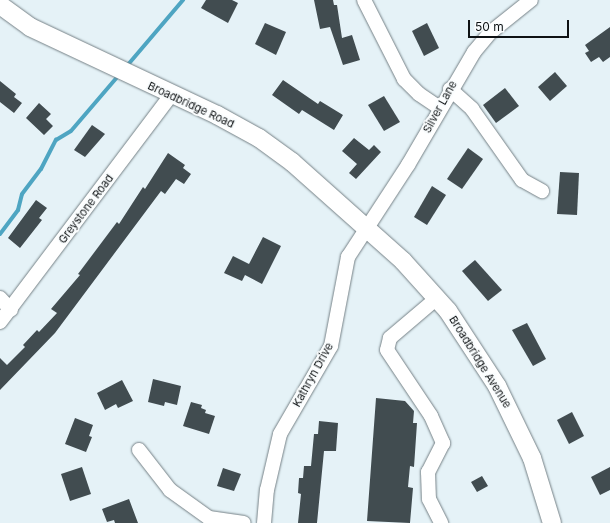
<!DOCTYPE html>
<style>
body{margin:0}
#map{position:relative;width:610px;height:523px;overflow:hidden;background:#e5f2f7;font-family:Inter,sans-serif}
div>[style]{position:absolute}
.stream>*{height:4px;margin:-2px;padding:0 2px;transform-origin:2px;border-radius:2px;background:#4ea5c2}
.building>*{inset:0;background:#414c50}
.roads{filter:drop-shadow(0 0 1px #758186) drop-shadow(0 0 1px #758186)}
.minor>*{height:14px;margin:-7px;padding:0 7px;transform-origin:7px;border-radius:7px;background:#fff}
.major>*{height:18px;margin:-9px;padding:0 9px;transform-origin:9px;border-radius:9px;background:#fff}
span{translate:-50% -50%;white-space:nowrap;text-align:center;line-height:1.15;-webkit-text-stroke:4px #fafdfe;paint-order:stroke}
.street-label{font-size:11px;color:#0e1214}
.scale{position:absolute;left:468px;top:20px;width:101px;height:18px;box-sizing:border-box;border:2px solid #0e1214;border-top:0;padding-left:5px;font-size:12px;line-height:14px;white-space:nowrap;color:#0e1214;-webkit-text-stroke:3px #fafdfe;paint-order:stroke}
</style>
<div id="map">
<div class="stream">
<i style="left:126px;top:67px;width:88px;rotate:-49.6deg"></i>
<i style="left:0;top:234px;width:30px;rotate:-53deg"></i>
<i style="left:18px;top:210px;width:16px;rotate:-76deg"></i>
<i style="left:22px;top:194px;width:31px;rotate:-53deg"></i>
<i style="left:41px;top:169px;width:33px;rotate:-63deg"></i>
<i style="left:56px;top:140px;width:17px;rotate:-31deg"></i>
<i style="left:71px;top:131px;width:74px;rotate:-49.4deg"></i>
</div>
<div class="building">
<i style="clip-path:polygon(206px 0,232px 0,238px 3px,228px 23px,201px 8px)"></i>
<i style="clip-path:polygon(314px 0,333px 0,334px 5px,337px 5px,342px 38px,352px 35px,360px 60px,343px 65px,330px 27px,320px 29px)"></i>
<i style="clip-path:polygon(265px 23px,286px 32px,276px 55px,255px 44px)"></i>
<i style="clip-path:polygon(427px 23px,439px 48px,424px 56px,412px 31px)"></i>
<i style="clip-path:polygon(610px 27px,610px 57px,603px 62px,599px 57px,591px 62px,585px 53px,589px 51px,585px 45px)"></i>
<i style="clip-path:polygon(555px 72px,567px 86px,550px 101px,538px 87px)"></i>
<i style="clip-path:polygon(283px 80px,318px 104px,320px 101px,343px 115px,334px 130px,302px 110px,299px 114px,272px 95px)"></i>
<i style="clip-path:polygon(0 81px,16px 94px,14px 97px,22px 103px,14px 113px,0 102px)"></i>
<i style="clip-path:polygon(505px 88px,519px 106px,496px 123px,483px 105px)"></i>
<i style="clip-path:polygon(384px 96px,400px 122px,384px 131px,368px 105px)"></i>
<i style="clip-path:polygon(39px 103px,51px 114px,46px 119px,53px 126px,44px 135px,26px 118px)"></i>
<i style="clip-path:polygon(92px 125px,105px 134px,85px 157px,74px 150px)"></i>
<i style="clip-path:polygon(354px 138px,369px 150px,374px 145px,381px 152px,356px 179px,349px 173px,357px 164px,342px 151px)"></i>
<i style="clip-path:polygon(468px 148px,483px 159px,462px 189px,447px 179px)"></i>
<i style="clip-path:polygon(168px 153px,185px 165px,183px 168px,191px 174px,184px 184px,176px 179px,165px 194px,161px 191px,55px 333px,0 390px,0 358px,7px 365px,25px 347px,23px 345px,37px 330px,39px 332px,57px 313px,51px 309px,80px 275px,78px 274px,117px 222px,119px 224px,143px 187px,145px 189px)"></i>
<i style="clip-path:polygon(560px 172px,579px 173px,577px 215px,557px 214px)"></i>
<i style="clip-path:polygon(432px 186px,446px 195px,427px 225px,414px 217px)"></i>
<i style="clip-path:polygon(36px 200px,47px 208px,39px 218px,42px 220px,20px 248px,8px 238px)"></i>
<i style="clip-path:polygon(263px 237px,281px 246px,262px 284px,245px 275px,242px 281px,224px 273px,233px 256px,249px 264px)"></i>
<i style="clip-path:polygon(475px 260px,502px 290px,488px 301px,462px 271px)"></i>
<i style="clip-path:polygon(527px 323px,546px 359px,533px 366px,512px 330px)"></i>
<i style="clip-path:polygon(153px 379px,181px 386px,177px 405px,165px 402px,164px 406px,148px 402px)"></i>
<i style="clip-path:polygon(122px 380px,133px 401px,118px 408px,116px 404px,105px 410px,97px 393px)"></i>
<i style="clip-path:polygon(376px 398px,405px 401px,414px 411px,413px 423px,417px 423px,414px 467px,410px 466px,408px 487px,413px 488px,410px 523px,367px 521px)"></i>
<i style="clip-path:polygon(191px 402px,202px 405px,201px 408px,206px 410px,205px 413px,215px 416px,209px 434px,183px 426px)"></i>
<i style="clip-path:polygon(572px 412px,584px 436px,569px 444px,557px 420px)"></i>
<i style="clip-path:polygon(75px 418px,93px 425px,89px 436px,92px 437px,86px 452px,65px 444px)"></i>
<i style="clip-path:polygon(319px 421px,338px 423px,336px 451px,324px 451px,317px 523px,298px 523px,301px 494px,298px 493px,299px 478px,303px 478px,304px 466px,311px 466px,314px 434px,318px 434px)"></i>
<i style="clip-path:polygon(82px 467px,91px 494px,70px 501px,61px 474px)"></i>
<i style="clip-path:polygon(610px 467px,610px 490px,600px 495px,591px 477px)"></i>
<i style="clip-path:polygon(223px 468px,241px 474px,234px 491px,217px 486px)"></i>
<i style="clip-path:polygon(482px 476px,488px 486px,477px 492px,471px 482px)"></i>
<i style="clip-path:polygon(129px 499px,138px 523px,115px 523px,114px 520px,107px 522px,102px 509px)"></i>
</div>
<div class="roads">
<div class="minor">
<i style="left:364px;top:0;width:89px;rotate:63.1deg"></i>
<i style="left:404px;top:79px;width:21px;rotate:45deg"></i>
<i style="left:419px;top:94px;width:25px;rotate:34deg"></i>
<i style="left:450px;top:89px;width:30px;rotate:42deg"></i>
<i style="left:472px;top:109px;width:87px;rotate:54.8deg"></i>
<i style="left:522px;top:180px;width:23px;rotate:29deg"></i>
<i style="left:0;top:298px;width:16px;rotate:47deg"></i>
<i style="left:437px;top:298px;width:62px;rotate:139.6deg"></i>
<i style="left:390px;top:338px;width:12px;rotate:104deg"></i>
<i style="left:387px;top:350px;width:79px;rotate:56.3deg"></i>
<i style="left:431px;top:416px;width:30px;rotate:66deg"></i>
<i style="left:443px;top:443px;width:33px;rotate:117deg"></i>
<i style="left:428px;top:472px;width:27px;rotate:88deg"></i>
<i style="left:429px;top:499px;width:27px;rotate:63deg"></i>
<i style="left:0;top:322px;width:284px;rotate:-53deg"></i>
<i style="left:139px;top:450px;width:51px;rotate:52.2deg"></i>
<i style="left:170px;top:490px;width:48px;rotate:35.7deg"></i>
<i style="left:209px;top:518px;width:35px;rotate:8deg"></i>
<i style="left:264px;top:523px;width:33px;rotate:-85deg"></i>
<i style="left:267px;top:490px;width:57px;rotate:-76.9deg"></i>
<i style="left:280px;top:434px;width:102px;rotate:-59.9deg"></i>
<i style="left:331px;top:346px;width:91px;rotate:-79.2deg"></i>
<i style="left:348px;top:257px;width:110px;rotate:-56.9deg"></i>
<i style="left:408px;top:165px;width:131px;rotate:-59.7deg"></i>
<i style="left:474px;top:52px;width:26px;rotate:-50deg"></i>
<i style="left:491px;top:32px;width:51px;rotate:-38.7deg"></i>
</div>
<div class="major">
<i style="left:0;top:5px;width:37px;rotate:36deg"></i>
<i style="left:30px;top:27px;width:207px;rotate:25.2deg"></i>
<i style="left:217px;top:115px;width:48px;rotate:28.7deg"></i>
<i style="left:259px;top:138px;width:41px;rotate:36deg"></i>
<i style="left:292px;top:162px;width:149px;rotate:41.7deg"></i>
<i style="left:403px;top:261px;width:67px;rotate:48deg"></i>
<i style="left:448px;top:311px;width:90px;rotate:56.8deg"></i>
<i style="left:497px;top:386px;width:80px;rotate:64.1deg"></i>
<i style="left:532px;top:458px;width:68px;rotate:72.9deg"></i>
</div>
</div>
<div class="street-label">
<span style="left:191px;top:105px;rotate:25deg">Broadbridge Road</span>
<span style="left:440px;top:107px;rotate:-61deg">Silver Lane</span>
<span style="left:86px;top:209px;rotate:-53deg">Greystone Road</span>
<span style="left:480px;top:362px;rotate:58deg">Broadbridge Avenue</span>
<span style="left:313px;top:375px;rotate:-61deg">Kathryn Drive</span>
</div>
<div class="scale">50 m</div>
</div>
